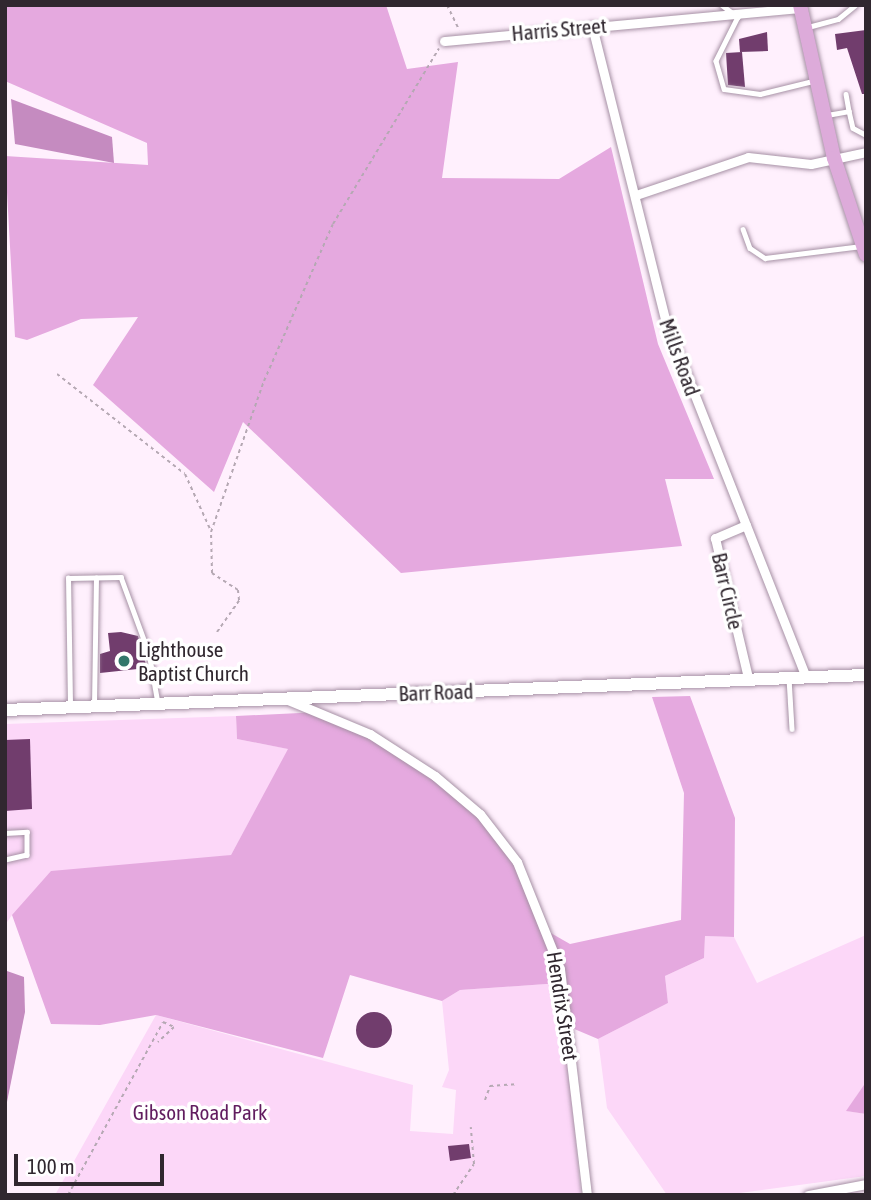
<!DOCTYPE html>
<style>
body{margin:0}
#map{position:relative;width:871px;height:1200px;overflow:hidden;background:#fff0fd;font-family:"Asap Condensed",sans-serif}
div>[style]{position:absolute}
.green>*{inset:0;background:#fcd7f8}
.forest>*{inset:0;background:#e5a9df}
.water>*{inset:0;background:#c58bc0}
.building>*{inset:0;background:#713d6d}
.round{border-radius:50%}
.path>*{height:2px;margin-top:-1px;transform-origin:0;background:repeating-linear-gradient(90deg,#b5a8b3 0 3.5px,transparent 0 7px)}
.roads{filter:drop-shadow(0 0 2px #a791a5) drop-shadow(0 0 2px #a791a5)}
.lane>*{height:4.5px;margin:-2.25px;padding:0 2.25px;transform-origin:2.25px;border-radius:2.25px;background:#fff}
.street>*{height:9px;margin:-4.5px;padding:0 4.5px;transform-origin:4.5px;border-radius:4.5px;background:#fff}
.secondary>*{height:12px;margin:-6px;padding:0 6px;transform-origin:6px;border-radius:6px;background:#fff}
.primary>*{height:14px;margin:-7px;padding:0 7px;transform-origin:7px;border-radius:7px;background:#ddabda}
.dots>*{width:19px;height:19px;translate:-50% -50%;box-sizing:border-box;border:4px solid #fff;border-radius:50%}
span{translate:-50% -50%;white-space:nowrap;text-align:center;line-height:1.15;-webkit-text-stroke:7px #fff;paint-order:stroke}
.street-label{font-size:21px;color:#30272f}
.poi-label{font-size:21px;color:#30272f}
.left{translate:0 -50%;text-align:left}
.park-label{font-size:21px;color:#611c5f}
.frame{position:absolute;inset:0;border:7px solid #30272f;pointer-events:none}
.scale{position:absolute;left:14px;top:1154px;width:150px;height:32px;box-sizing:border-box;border:4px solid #30272f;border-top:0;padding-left:9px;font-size:21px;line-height:24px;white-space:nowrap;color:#30272f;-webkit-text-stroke:5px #fff;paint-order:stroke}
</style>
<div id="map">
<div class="green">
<i style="clip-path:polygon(236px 716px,237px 739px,289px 749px,231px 855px,12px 915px,5px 925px,5px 724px)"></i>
<i style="clip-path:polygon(866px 935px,866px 1082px,847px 1111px,866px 1114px,866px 1176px,725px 1195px,667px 1195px,607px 1108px,598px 1039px,668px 1003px,665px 976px,704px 958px,705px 936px,734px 937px,757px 983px)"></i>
<i style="clip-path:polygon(560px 983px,581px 1195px,55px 1195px,156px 1015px,413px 1085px,410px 1131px,453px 1134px,456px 1090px,442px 1087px,449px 1070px,442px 1001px,460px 990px)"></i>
</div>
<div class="forest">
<i style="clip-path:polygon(5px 5px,386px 5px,407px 69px,458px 62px,442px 178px,559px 179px,611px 147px,658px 344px,714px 479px,665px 479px,682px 546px,401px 573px,243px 422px,214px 492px,93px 385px,138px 317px,81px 319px,27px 340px,15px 337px,5px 156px,148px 165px,147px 143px,5px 81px)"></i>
<i style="clip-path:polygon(690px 696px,735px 818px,734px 937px,705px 936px,704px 958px,665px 976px,668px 1003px,598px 1039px,572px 1028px,562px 968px,560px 983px,460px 990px,442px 1001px,350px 975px,323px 1058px,156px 1015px,100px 1025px,51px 1024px,12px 915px,51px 871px,231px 855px,288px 749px,237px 739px,236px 716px,320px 712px,403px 754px,499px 836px,549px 932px,570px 944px,681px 920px,684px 793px,652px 697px)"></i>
<i style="clip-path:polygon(866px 1082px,866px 1114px,846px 1111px)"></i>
</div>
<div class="water">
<i style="clip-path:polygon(11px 99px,112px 137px,114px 163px,15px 144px)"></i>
<i style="clip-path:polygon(7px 971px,24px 977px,25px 1012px,5px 1112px)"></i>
</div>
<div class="building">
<i style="clip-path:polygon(866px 30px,866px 94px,862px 94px,847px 48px,837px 50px,835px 34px)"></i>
<i style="clip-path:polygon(767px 32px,768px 51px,740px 52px,739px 39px)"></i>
<i style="clip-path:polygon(742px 52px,745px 87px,728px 85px,726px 53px)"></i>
<i style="clip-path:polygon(121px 632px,138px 636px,147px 668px,100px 673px,100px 654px,110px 651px,108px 633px)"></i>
<i style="clip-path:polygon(30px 739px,32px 809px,5px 811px,5px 740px)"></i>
<i class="round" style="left:356px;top:1012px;width:36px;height:36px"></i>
<i style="clip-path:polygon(469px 1144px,471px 1158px,450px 1161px,448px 1146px)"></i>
</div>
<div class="path">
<i style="left:447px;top:5px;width:28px;rotate:64deg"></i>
<i style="left:57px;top:374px;width:162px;rotate:38deg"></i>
<i style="left:185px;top:474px;width:63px;rotate:65.5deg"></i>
<i style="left:217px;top:632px;width:39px;rotate:-55deg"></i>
<i style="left:239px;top:600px;width:10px;rotate:-96deg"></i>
<i style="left:238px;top:590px;width:31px;rotate:-147deg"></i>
<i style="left:212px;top:573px;width:41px;rotate:-91.4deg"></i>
<i style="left:211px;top:532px;width:160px;rotate:-70.7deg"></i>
<i style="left:264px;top:381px;width:171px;rotate:-66.3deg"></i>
<i style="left:333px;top:224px;width:205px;rotate:-58.9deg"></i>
<i style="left:485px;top:1100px;width:15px;rotate:-70deg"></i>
<i style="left:490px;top:1086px;width:26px;rotate:-4deg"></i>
<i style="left:68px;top:1195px;width:197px;rotate:-61.2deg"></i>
<i style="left:163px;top:1022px;width:12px;rotate:24deg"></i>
<i style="left:174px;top:1027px;width:22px;rotate:137deg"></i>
<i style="left:453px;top:1195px;width:37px;rotate:-56deg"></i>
<i style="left:474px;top:1164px;width:37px;rotate:-95deg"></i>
</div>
<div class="roads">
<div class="lane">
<i style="left:722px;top:5px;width:20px;rotate:37deg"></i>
<i style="left:738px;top:17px;width:49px;rotate:116.6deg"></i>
<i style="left:716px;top:61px;width:29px;rotate:74deg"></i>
<i style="left:724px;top:89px;width:36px;rotate:8deg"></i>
<i style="left:760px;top:94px;width:55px;rotate:-13.8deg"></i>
<i style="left:808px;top:27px;width:31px;rotate:-15deg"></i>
<i style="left:838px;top:19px;width:22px;rotate:-39deg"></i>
<i style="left:846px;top:94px;width:17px;rotate:80deg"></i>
<i style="left:827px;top:115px;width:22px;rotate:-10deg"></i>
<i style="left:849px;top:111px;width:17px;rotate:77deg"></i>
<i style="left:853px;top:128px;width:15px;rotate:28deg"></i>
<i style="left:743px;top:229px;width:20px;rotate:70deg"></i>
<i style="left:750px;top:248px;width:18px;rotate:34deg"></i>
<i style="left:765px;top:258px;width:97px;rotate:-7.1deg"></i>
<i style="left:789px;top:678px;width:51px;rotate:86.6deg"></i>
<i style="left:70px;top:704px;width:126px;rotate:-90.9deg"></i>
<i style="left:68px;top:578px;width:53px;rotate:-1.1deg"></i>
<i style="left:121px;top:577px;width:81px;rotate:69.8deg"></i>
<i style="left:149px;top:653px;width:51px;rotate:79.8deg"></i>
<i style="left:94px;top:705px;width:127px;rotate:-89.1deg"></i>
<i style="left:5px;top:833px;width:22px;rotate:-3deg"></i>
<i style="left:27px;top:832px;width:23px;rotate:90deg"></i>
<i style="left:27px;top:855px;width:23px;rotate:167deg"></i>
</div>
<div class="street">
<i style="left:592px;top:26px;width:305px;rotate:76deg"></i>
<i style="left:666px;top:322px;width:382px;rotate:68.5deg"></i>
<i style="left:444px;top:41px;width:358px;rotate:-5.3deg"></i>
<i style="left:636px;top:195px;width:118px;rotate:-18.7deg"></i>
<i style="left:748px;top:157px;width:63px;rotate:6.3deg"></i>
<i style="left:811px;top:164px;width:56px;rotate:-12.3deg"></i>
<i style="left:746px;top:525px;width:34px;rotate:157deg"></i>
<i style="left:715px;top:538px;width:144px;rotate:76.7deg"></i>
<i style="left:288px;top:700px;width:89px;rotate:22.5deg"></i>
<i style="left:370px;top:734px;width:77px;rotate:32.9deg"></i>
<i style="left:435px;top:776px;width:59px;rotate:40.2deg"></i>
<i style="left:480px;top:814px;width:61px;rotate:52.4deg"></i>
<i style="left:517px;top:862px;width:115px;rotate:68.1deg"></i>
<i style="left:560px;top:969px;width:228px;rotate:83.2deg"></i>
<i style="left:808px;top:1195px;width:59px;rotate:-10.7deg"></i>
</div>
<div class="secondary">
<i style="left:5px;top:710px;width:862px;rotate:-2.33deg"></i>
</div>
<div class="primary">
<i style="left:800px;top:5px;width:157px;rotate:77.5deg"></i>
<i style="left:834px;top:158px;width:102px;rotate:71.7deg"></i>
</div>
</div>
<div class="dots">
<i style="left:124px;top:661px;background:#33776b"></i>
</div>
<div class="street-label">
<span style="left:559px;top:29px;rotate:-5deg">Harris Street</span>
<span style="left:680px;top:357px;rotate:70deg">Mills Road</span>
<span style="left:728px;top:591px;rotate:77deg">Barr Circle</span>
<span style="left:436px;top:692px;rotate:-2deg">Barr Road</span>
<span style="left:563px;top:1006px;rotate:81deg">Hendrix Street</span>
</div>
<div class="poi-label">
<span class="left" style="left:138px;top:661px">Lighthouse<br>Baptist Church</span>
</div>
<div class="park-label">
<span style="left:200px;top:1112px">Gibson Road Park</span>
</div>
<div class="frame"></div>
<div class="scale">100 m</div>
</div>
